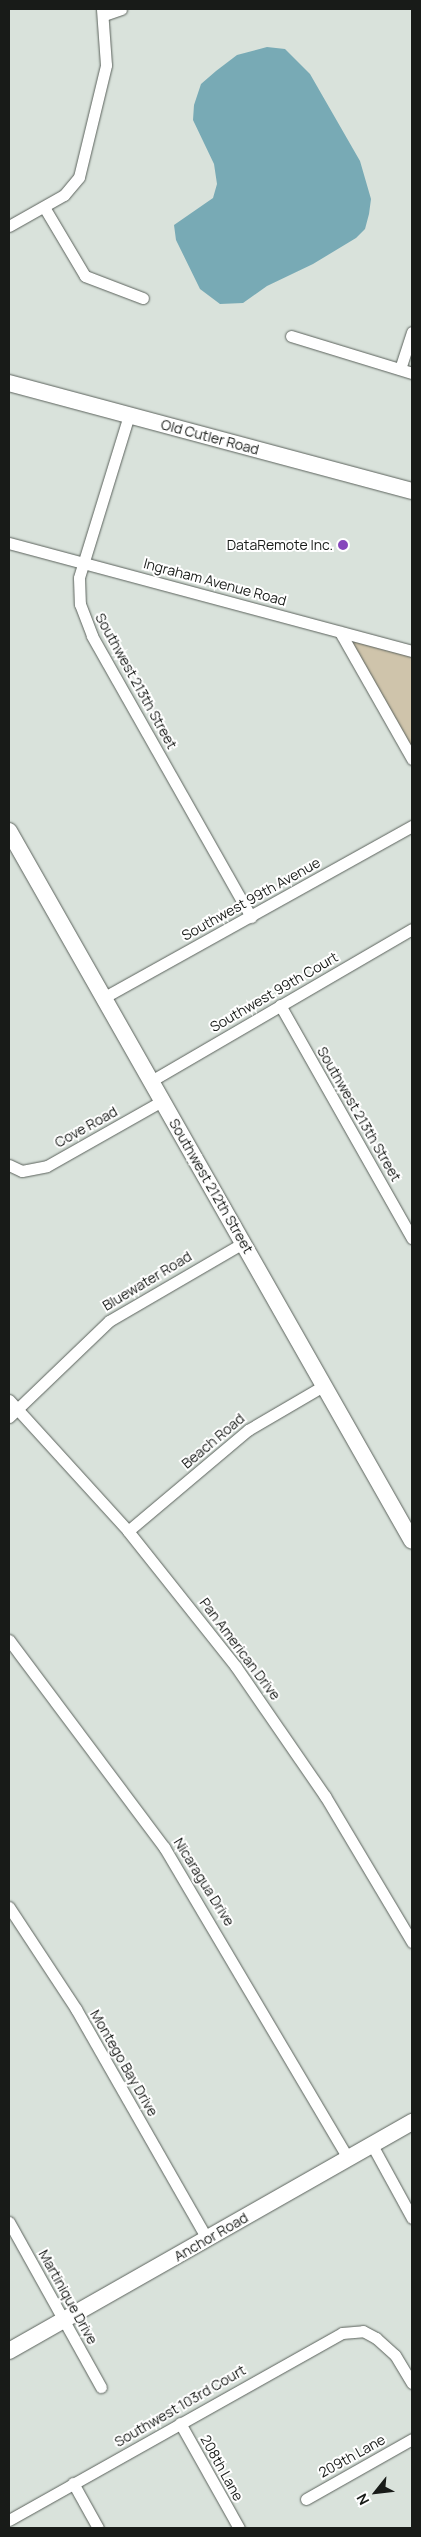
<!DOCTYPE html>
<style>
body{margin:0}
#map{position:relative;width:421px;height:2537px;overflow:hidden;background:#d9e2db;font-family:Manrope,sans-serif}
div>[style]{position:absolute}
.green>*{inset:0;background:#cfc4ab}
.water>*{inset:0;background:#78aab5}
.roads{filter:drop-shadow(0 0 1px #5b625c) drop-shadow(0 0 1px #5b625c)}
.street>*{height:11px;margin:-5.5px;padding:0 5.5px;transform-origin:5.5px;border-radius:5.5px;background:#fff}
.secondary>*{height:16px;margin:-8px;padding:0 8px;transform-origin:8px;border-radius:8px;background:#fff}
.dots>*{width:14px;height:14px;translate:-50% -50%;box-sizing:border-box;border:2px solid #fff;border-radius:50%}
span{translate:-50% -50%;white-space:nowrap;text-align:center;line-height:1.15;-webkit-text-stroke:4px #fff;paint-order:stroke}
.street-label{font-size:14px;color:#181b18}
.poi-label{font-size:14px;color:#181b18}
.right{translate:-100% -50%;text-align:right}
.frame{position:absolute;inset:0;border:10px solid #181b18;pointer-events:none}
.north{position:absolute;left:351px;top:2467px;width:50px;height:50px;-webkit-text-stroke:4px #fff;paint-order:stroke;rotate:241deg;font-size:14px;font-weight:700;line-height:20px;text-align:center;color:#181b18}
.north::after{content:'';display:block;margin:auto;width:18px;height:22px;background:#181b18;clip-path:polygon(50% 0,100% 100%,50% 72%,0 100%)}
</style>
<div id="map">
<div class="green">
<i style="clip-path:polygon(351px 641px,412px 657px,412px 750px)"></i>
</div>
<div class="water">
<i style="clip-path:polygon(267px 47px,285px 49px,310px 74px,360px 161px,371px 199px,369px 214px,365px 229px,356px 238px,313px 264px,267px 286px,243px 303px,220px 304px,200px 289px,176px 240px,174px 225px,213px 198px,217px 184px,214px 164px,193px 120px,194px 105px,201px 84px,216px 71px,237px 55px)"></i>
</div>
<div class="roads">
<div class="street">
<i style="left:104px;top:15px;width:18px;rotate:-19deg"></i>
<i style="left:44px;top:207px;width:80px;rotate:59.3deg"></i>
<i style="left:85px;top:276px;width:62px;rotate:20.8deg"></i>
<i style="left:9px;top:226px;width:63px;rotate:-29.4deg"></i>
<i style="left:64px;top:195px;width:23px;rotate:-50deg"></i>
<i style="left:79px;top:177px;width:115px;rotate:-76.4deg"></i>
<i style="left:106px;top:65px;width:56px;rotate:-94.1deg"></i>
<i style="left:291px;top:336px;width:127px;rotate:17deg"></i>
<i style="left:400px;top:369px;width:39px;rotate:-72deg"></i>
<i style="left:129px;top:415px;width:170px;rotate:107.1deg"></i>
<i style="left:79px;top:578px;width:26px;rotate:88deg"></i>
<i style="left:80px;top:604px;width:34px;rotate:69deg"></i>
<i style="left:92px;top:636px;width:323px;rotate:60.5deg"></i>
<i style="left:9px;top:543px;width:417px;rotate:15deg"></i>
<i style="left:340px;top:632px;width:146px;rotate:60.4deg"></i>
<i style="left:103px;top:998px;width:354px;rotate:-29.1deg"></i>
<i style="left:280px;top:1005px;width:268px;rotate:60.5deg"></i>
<i style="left:151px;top:1081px;width:302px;rotate:-30.2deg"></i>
<i style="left:9px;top:1165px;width:14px;rotate:25deg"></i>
<i style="left:22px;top:1171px;width:25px;rotate:-11deg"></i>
<i style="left:47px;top:1166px;width:132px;rotate:-29.5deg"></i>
<i style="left:9px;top:1400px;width:177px;rotate:47.7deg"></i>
<i style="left:128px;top:1531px;width:174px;rotate:51.5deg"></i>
<i style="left:236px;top:1667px;width:157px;rotate:55.4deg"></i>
<i style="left:325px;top:1796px;width:170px;rotate:59.2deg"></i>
<i style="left:9px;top:1417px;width:139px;rotate:-43.8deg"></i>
<i style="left:109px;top:1321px;width:155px;rotate:-30.2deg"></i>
<i style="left:128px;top:1531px;width:157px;rotate:-40.1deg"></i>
<i style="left:248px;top:1430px;width:89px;rotate:-30.3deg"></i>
<i style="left:9px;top:1640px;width:259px;rotate:53.2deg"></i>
<i style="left:164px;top:1847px;width:361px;rotate:59.4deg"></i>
<i style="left:9px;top:1907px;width:122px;rotate:56.7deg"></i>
<i style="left:76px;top:2009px;width:265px;rotate:60.3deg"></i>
<i style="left:372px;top:2145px;width:83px;rotate:61.3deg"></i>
<i style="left:9px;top:2222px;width:189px;rotate:60.9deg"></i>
<i style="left:180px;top:2423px;width:120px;rotate:60.7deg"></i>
<i style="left:73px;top:2483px;width:51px;rotate:60.9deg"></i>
<i style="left:306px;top:2499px;width:122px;rotate:-29.5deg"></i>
<i style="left:9px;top:2520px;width:382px;rotate:-29.3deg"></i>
<i style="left:342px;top:2333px;width:21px;rotate:-5deg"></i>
<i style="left:363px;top:2331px;width:15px;rotate:28deg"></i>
<i style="left:376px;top:2338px;width:25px;rotate:42deg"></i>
<i style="left:395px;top:2355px;width:33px;rotate:59deg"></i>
</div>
<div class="secondary">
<i style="left:9px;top:383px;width:417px;rotate:15deg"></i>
<i style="left:9px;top:831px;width:816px;rotate:60.42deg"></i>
<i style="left:9px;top:2351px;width:464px;rotate:-29.6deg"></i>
</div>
</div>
<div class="dots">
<i style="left:343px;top:545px;background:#8647bc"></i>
</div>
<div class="street-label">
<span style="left:210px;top:437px;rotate:15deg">Old Cutler Road</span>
<span style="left:215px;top:582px;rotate:15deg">Ingraham Avenue Road</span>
<span style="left:136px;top:681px;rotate:61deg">Southwest 213th Street</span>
<span style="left:251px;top:899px;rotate:-29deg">Southwest 99th Avenue</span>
<span style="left:274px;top:992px;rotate:-30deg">Southwest 99th Court</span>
<span style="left:359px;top:1114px;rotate:60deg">Southwest 213th Street</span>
<span style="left:86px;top:1127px;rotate:-29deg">Cove Road</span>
<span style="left:211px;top:1186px;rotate:60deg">Southwest 212th Street</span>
<span style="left:147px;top:1281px;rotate:-31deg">Bluewater Road</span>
<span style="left:213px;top:1441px;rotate:-40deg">Beach Road</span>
<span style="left:240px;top:1649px;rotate:53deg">Pan American Drive</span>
<span style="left:204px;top:1882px;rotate:58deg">Nicaragua Drive</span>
<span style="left:124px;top:2063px;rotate:60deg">Montego Bay Drive</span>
<span style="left:211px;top:2237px;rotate:-30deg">Anchor Road</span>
<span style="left:68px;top:2297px;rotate:61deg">Martinique Drive</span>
<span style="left:180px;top:2406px;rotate:-30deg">Southwest 103rd Court</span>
<span style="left:352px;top:2456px;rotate:-29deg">209th Lane</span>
<span style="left:222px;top:2468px;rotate:61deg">208th Lane</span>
</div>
<div class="poi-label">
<span class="right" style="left:333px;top:545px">DataRemote Inc.</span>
</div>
<div class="frame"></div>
<div class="north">N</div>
</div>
